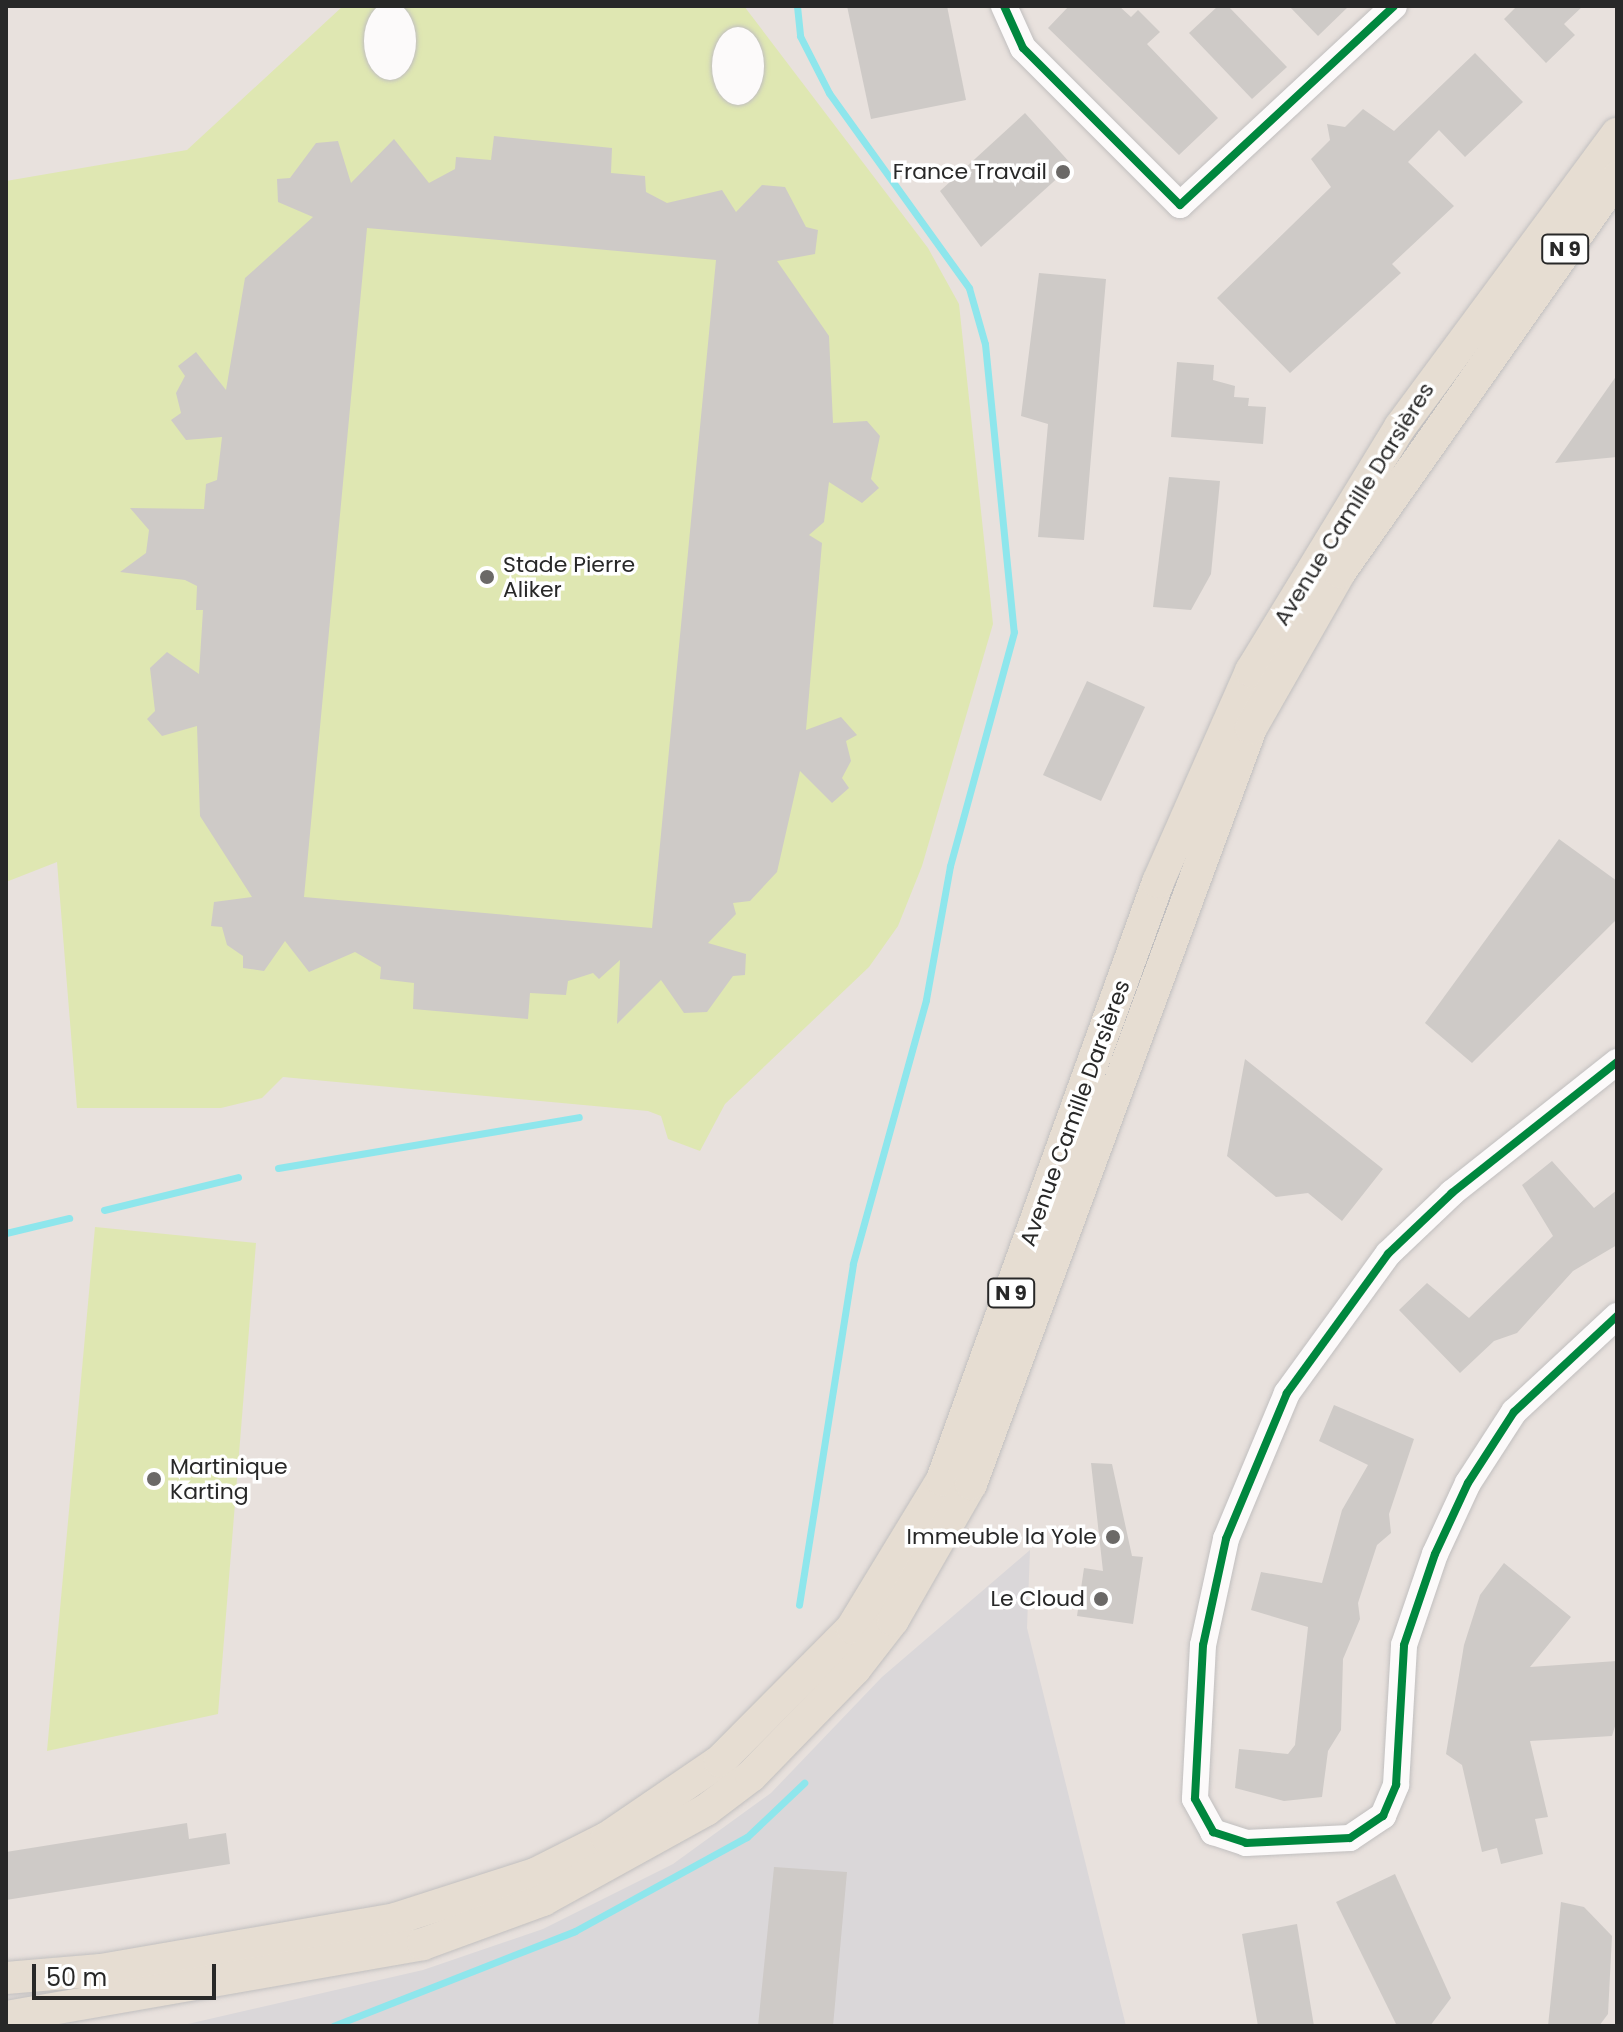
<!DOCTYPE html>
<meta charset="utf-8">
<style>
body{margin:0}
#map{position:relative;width:1623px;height:2032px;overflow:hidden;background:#e8e1dd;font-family:Poppins,sans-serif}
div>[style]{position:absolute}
.industrial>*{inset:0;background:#dad7d9}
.pitch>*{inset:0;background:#dfe7b2}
.stream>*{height:7px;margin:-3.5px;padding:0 3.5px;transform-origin:3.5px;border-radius:3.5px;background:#8ee6ec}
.building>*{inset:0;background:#cecac7}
.roads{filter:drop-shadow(0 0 2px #c1bfbf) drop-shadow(0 0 2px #c1bfbf)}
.minor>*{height:26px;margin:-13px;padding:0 13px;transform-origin:13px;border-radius:13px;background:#fcfafa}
.minor>.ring{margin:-13px;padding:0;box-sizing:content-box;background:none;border:26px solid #fcfafa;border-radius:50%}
.major>*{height:32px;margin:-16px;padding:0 16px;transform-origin:16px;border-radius:16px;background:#e6ddd2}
.cycleway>*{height:8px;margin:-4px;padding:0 4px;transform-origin:4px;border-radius:4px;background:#00873e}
.dots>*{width:22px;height:22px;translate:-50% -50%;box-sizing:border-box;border:4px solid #fff;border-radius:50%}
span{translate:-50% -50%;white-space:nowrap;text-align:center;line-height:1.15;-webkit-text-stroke:7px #fff;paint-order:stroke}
.shield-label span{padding:2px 6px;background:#fff;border:2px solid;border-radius:6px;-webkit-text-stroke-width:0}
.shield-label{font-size:20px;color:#282828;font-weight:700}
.poi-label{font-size:22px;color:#282828}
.right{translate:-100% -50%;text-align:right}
.left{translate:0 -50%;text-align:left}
.street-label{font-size:22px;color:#282828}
.frame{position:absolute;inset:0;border:8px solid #282828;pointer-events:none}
.scale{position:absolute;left:32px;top:1964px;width:184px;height:36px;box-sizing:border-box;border:4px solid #282828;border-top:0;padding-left:10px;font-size:24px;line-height:28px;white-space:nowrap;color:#282828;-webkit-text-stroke:6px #fff;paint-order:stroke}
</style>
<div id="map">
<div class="industrial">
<i style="clip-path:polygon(1030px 1550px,1027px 1628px,1126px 2026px,179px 2026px,423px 1970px,543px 1929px,673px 1864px,771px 1793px,882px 1677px)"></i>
</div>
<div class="pitch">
<i style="clip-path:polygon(343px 6px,744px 6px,928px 248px,959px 304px,993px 624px,922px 866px,898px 926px,869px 967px,725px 1104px,700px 1151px,668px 1139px,661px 1116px,648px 1111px,283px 1077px,262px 1098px,221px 1108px,77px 1108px,57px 862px,6px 882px,6px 181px,187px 150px)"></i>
<i style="clip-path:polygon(95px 1227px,256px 1243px,218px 1714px,47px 1751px)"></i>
</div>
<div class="stream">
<i style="left:797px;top:6px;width:30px;rotate:84deg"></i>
<i style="left:800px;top:36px;width:64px;rotate:63deg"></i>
<i style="left:829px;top:93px;width:240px;rotate:54.3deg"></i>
<i style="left:969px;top:288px;width:58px;rotate:74.1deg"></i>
<i style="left:985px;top:344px;width:289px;rotate:84.3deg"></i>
<i style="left:1014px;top:632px;width:243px;rotate:105.3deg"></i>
<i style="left:950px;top:866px;width:136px;rotate:100.2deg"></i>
<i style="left:926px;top:1000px;width:274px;rotate:105.5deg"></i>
<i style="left:853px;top:1264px;width:345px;rotate:99deg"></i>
<i style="left:278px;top:1168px;width:305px;rotate:-9.6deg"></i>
<i style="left:104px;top:1210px;width:138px;rotate:-13.8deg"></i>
<i style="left:6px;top:1233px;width:65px;rotate:-13.4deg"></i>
<i style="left:333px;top:2026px;width:260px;rotate:-21.4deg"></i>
<i style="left:575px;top:1931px;width:196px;rotate:-28.7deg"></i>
<i style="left:747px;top:1837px;width:79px;rotate:-43.5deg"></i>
</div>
<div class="building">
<i style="clip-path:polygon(847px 6px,947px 6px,966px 100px,871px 119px)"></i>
<i style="clip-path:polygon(1069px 6px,1119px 6px,1131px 17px,1138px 10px,1160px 32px,1147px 44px,1218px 118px,1179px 155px,1048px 28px)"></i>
<i style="clip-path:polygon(1218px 6px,1228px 6px,1287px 67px,1252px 99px,1189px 33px)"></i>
<i style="clip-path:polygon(1289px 6px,1349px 6px,1318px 36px)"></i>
<i style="clip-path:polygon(1517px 6px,1583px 6px,1564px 24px,1575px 35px,1546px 63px,1504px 19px)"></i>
<i style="clip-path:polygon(1475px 53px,1523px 102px,1465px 157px,1439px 130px,1408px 162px,1454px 206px,1392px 264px,1401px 273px,1290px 373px,1217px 298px,1331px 187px,1311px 159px,1330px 140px,1327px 124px,1345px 127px,1363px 109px,1394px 131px)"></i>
<i style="clip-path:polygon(1025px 113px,1072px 165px,981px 247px,940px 191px)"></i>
<i style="clip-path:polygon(evenodd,494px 136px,612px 148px,611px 173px,645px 176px,646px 192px,667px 203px,722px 190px,736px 212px,762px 185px,785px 187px,806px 227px,818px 230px,815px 254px,777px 261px,829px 336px,833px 423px,867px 421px,880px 436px,871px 479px,879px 488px,862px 503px,829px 482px,824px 522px,809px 535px,822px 543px,806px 730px,841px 717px,857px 735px,846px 741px,851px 761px,842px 778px,849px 788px,832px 803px,800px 771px,777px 872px,750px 901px,733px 903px,736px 914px,708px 943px,746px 954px,745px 975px,733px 976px,707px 1012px,684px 1013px,661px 980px,617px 1024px,620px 960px,599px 979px,593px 973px,568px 981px,566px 995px,530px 993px,528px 1019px,413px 1009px,414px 983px,380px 979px,381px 967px,355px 952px,309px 972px,285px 941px,264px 971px,243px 968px,243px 956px,227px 945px,222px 927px,211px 926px,214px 902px,252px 897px,200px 816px,197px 726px,162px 736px,147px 719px,155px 711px,150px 668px,167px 652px,199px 674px,203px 610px,196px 610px,197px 586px,185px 580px,120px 572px,146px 553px,149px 530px,130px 508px,204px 509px,206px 484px,217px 480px,222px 437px,186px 440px,171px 420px,181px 413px,176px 393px,185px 376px,178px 366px,196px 352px,226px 390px,245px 278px,313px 217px,278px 202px,277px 179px,290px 178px,316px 143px,338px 141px,351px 183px,394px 139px,429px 183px,455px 169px,456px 157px,491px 160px,494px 136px,367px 228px,716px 260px,652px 928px,304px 897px,367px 228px)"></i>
<i style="clip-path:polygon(1039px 273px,1106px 279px,1084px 540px,1038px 537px,1048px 424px,1021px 416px)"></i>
<i style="clip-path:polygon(1177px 362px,1214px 365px,1213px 380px,1235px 386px,1234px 397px,1249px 398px,1248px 406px,1266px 407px,1263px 444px,1171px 437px)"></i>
<i style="clip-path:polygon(1617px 375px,1617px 457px,1555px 463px)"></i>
<i style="clip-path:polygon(1169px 477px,1220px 481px,1211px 574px,1191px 610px,1153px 607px)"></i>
<i style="clip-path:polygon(1087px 681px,1145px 707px,1101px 801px,1043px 775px)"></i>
<i style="clip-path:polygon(1559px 839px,1617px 881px,1617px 919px,1472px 1063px,1425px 1023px)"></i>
<i style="clip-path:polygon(1245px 1059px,1383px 1169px,1342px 1221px,1308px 1193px,1276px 1197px,1227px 1156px)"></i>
<i style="clip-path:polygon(1552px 1161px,1594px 1208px,1617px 1190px,1617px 1245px,1573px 1271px,1517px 1333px,1494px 1341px,1460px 1373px,1399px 1310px,1427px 1283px,1469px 1318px,1553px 1236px,1522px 1185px)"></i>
<i style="clip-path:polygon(1334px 1405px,1414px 1439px,1389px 1514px,1391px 1533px,1377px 1545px,1358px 1603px,1360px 1619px,1343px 1659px,1341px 1730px,1328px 1751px,1322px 1797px,1284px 1801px,1235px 1788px,1239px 1749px,1288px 1754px,1295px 1745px,1308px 1627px,1251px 1610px,1261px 1572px,1322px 1583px,1342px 1510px,1368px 1465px,1319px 1441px)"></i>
<i style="clip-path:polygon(1091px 1463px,1112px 1464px,1132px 1556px,1143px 1557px,1133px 1624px,1077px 1616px,1084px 1568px,1103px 1571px)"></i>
<i style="clip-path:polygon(1504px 1563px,1571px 1617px,1530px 1667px,1617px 1661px,1617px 1720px,1612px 1736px,1530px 1741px,1548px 1817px,1535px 1819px,1543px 1854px,1501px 1864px,1497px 1848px,1482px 1852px,1462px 1765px,1446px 1754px,1464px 1645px,1480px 1595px)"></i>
<i style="clip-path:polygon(187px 1823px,189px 1839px,226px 1833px,230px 1864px,6px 1900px,6px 1852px)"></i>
<i style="clip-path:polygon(774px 1867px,847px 1872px,833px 2026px,758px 2026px)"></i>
<i style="clip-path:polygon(1395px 1874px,1451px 1998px,1430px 2026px,1397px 2026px,1336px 1902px)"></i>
<i style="clip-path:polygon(1561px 1902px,1584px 1907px,1612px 1936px,1608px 2014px,1599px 2026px,1548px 2026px)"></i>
<i style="clip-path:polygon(1297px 1924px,1314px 2026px,1258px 2026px,1242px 1934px)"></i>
</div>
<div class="roads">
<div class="minor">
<i style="left:1004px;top:6px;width:46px;rotate:65.7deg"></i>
<i style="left:1023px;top:48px;width:222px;rotate:45deg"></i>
<i style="left:1180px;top:205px;width:292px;rotate:-42.9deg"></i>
<i class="ring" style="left:377px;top:15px;width:-6px;height:-6px"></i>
<i class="ring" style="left:725px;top:40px;width:-6px;height:-6px"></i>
<i style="left:1617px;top:1062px;width:211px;rotate:141.6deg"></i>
<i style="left:1452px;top:1193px;width:88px;rotate:136.4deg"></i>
<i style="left:1388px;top:1254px;width:172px;rotate:126deg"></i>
<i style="left:1287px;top:1393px;width:158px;rotate:112.7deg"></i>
<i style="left:1226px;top:1539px;width:108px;rotate:102.2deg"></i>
<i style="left:1203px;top:1645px;width:154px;rotate:93deg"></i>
<i style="left:1195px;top:1799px;width:38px;rotate:61deg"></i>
<i style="left:1213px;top:1832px;width:35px;rotate:18deg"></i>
<i style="left:1246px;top:1843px;width:104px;rotate:-2.8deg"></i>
<i style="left:1350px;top:1838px;width:40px;rotate:-34deg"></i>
<i style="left:1383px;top:1816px;width:34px;rotate:-67deg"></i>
<i style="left:1396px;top:1785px;width:140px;rotate:-86.7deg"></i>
<i style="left:1404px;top:1645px;width:96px;rotate:-71.2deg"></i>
<i style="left:1435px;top:1554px;width:78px;rotate:-65.1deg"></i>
<i style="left:1468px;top:1483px;width:85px;rotate:-57.1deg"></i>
<i style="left:1514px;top:1412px;width:141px;rotate:-43deg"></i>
</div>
<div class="major">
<i style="left:6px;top:1978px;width:95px;rotate:-4.8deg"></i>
<i style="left:101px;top:1970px;width:298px;rotate:-9.8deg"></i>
<i style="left:395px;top:1919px;width:147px;rotate:-17.8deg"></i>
<i style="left:535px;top:1874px;width:80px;rotate:-26.6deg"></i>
<i style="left:607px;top:1838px;width:137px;rotate:-34.3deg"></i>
<i style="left:720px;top:1761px;width:187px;rotate:-45.2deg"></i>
<i style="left:852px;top:1628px;width:173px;rotate:-58.7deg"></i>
<i style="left:942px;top:1480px;width:636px;rotate:-70.14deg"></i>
<i style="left:1158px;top:882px;width:231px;rotate:-66.2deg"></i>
<i style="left:1251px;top:671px;width:286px;rotate:-58.6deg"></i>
<i style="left:1400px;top:427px;width:365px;rotate:-53.5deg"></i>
<i style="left:6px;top:2017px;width:423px;rotate:-9.9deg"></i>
<i style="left:423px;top:1944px;width:128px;rotate:-20.1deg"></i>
<i style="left:543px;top:1900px;width:186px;rotate:-28.9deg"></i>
<i style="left:706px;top:1810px;width:56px;rotate:-37.1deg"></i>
<i style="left:751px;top:1776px;width:149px;rotate:-45.8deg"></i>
<i style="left:855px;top:1669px;width:62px;rotate:-52.2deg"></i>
<i style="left:893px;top:1620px;width:157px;rotate:-60.2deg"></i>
<i style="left:971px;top:1484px;width:806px;rotate:-69.68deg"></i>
<i style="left:1251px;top:728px;width:180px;rotate:-60.3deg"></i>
<i style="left:1340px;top:572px;width:482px;rotate:-54.9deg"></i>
</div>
</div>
<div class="cycleway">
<i style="left:1004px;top:6px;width:46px;rotate:65.7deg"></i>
<i style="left:1023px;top:48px;width:222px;rotate:45deg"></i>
<i style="left:1180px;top:205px;width:292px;rotate:-42.9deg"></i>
<i style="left:1617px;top:1062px;width:211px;rotate:141.6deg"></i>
<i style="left:1452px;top:1193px;width:88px;rotate:136.4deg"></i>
<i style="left:1388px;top:1254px;width:172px;rotate:126deg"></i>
<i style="left:1287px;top:1393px;width:158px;rotate:112.7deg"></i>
<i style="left:1226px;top:1539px;width:108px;rotate:102.2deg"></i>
<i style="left:1203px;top:1645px;width:154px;rotate:93deg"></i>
<i style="left:1195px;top:1799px;width:38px;rotate:61deg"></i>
<i style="left:1213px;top:1832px;width:35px;rotate:18deg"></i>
<i style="left:1246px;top:1843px;width:104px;rotate:-2.8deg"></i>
<i style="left:1350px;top:1838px;width:40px;rotate:-34deg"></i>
<i style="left:1383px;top:1816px;width:34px;rotate:-67deg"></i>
<i style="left:1396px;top:1785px;width:140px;rotate:-86.7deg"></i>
<i style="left:1404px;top:1645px;width:96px;rotate:-71.2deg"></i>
<i style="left:1435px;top:1554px;width:78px;rotate:-65.1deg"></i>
<i style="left:1468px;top:1483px;width:85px;rotate:-57.1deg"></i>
<i style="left:1514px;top:1412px;width:141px;rotate:-43deg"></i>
</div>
<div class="dots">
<i style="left:1063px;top:172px;background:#6b6967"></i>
<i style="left:487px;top:577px;background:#6b6967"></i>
<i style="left:154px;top:1479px;background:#6b6967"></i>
<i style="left:1113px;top:1537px;background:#6b6967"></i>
<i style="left:1101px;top:1599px;background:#6b6967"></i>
</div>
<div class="shield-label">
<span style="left:1565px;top:249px">N 9</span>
<span style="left:1011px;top:1293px">N 9</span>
</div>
<div class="poi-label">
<span class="right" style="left:1047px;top:172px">France Travail</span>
<span class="left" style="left:503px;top:577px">Stade Pierre<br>Aliker</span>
<span class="left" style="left:170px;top:1479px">Martinique<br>Karting</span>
<span class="right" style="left:1097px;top:1537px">Immeuble la Yole</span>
<span class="right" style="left:1085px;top:1599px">Le Cloud</span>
</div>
<div class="street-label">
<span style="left:1354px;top:504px;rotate:-58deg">Avenue Camille Darsières</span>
<span style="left:1075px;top:1113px;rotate:-70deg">Avenue Camille Darsières</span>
</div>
<div class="frame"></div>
<div class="scale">50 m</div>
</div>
